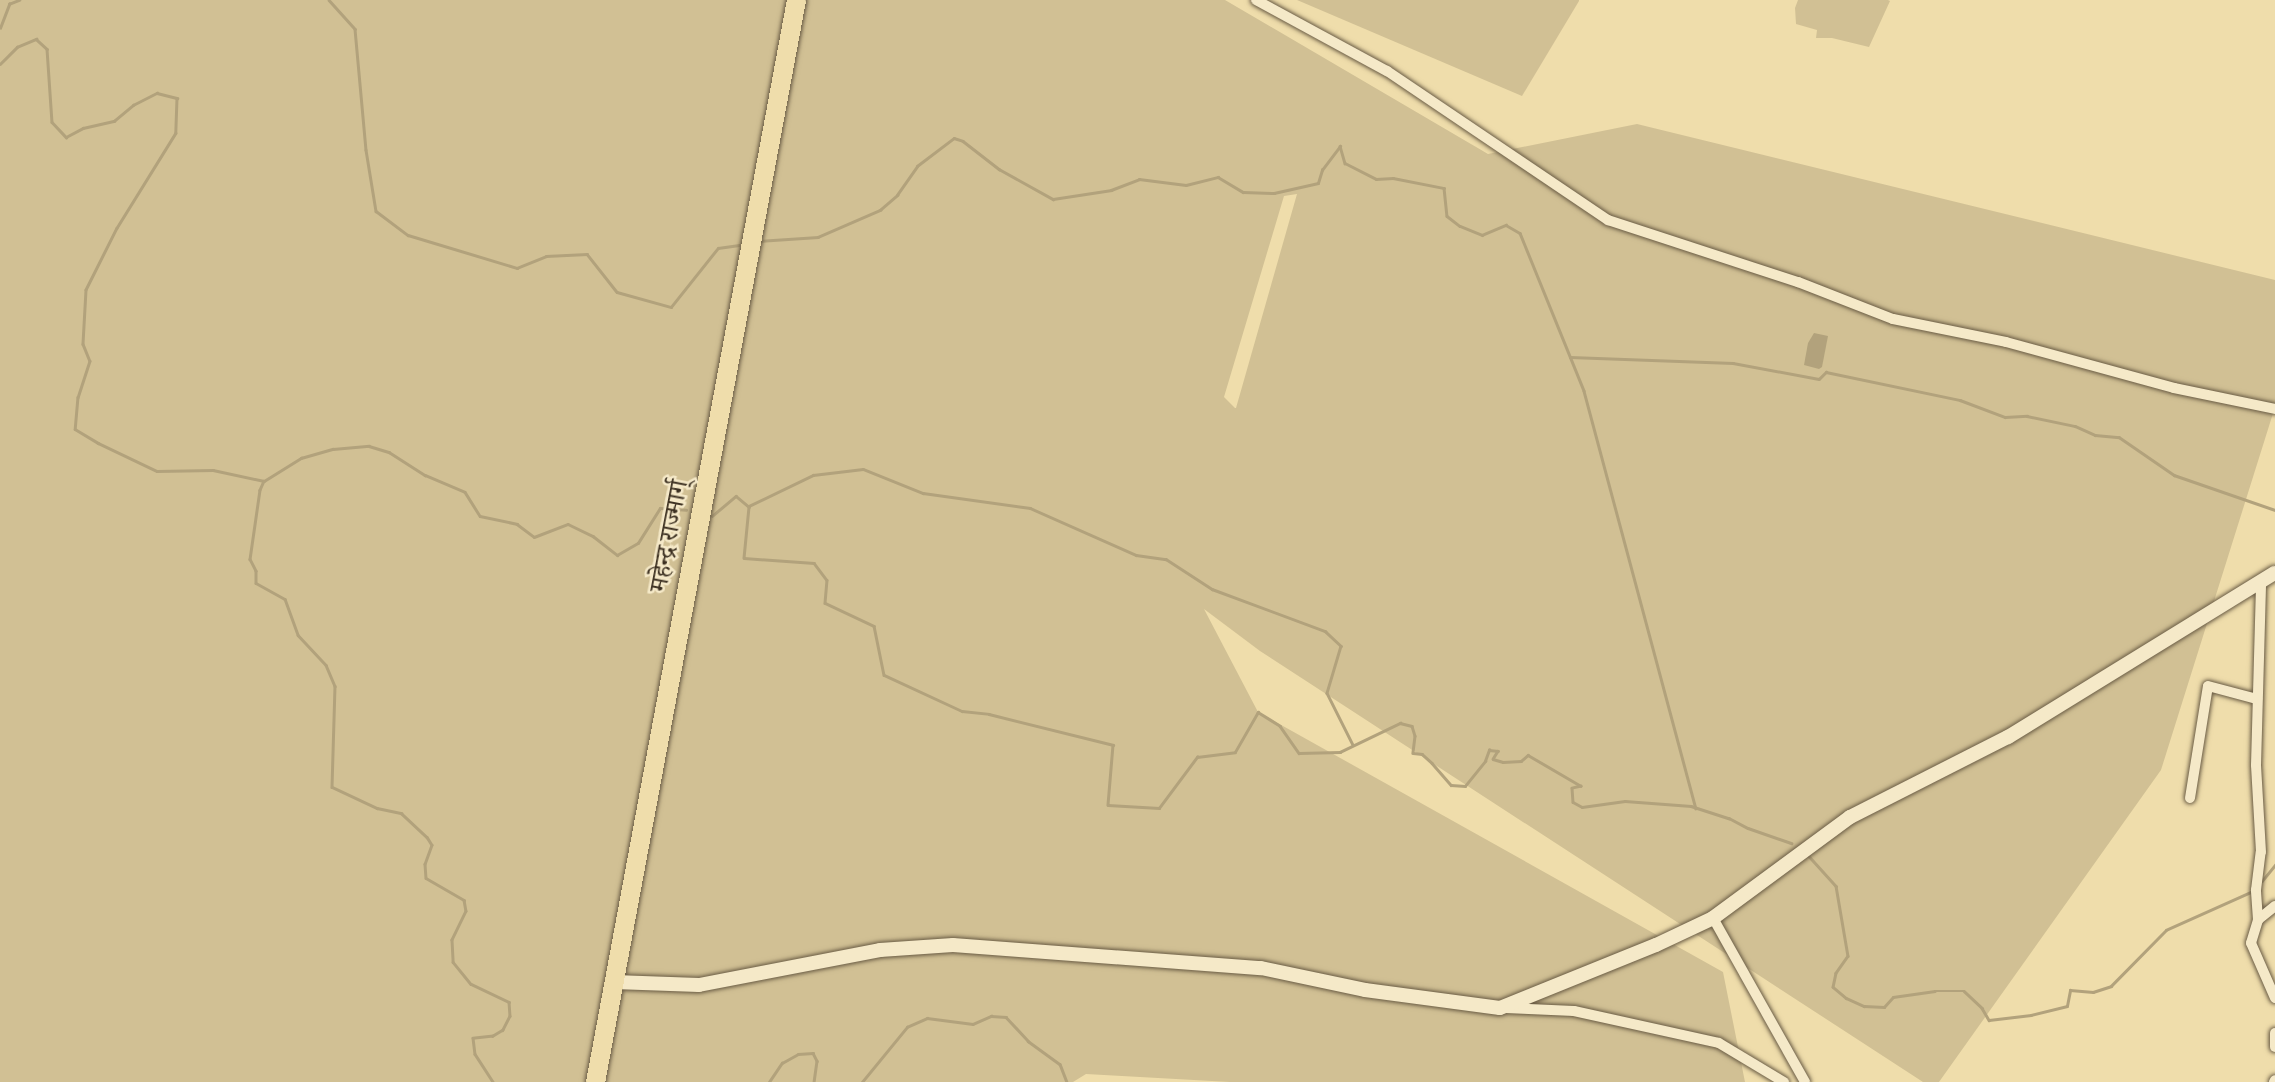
<!DOCTYPE html>
<meta charset="utf-8">
<style>
body{margin:0}
#map{position:relative;width:2275px;height:1082px;overflow:hidden;background:#efddab;font-family:"EB Garamond","Noto Serif Devanagari",serif}
div>[style]{position:absolute}
.green>*{inset:0;background:#d1c094}
.water>*{inset:0;background:#b2a27c}
.stream>*{height:2.5px;margin:-1.25px;padding:0 1.25px;transform-origin:1.25px;border-radius:1.25px;background:#b2a27c}
.roads{filter:drop-shadow(0 0 2px #695b44) drop-shadow(0 0 2px #695b44)}
.minor>*{height:10px;margin:-5px;padding:0 5px;transform-origin:5px;border-radius:5px;background:#f5e9c8}
.tertiary>*{height:14px;margin:-7px;padding:0 7px;transform-origin:7px;border-radius:7px;background:#f5e9c8}
.trunk>*{height:19px;margin:-9.5px;padding:0 9.5px;transform-origin:9.5px;border-radius:9.5px;background:#efddab}
span{translate:-50% -50%;white-space:nowrap;text-align:center;line-height:1.15;-webkit-text-stroke:5px #f5e9c8;paint-order:stroke}
.street-label{font-size:26px;color:#3c3021}
</style>
<div id="map">
<div class="green">
<i style="clip-path:polygon(evenodd,0 0,1225px 0,1488px 154px,1637px 124px,2275px 280px,2275px 407px,2161px 770px,1939px 1082px,1923px 1082px,1260px 651px,1204px 609px,1258px 712px,1723px 972px,1745px 1082px,1230px 1082px,1086px 1074px,1073px 1082px,0 1082px,0 0,1297px 194px,1236px 408px,1235px 408px,1224px 397px,1284px 196px,1297px 194px)"></i>
<i style="clip-path:polygon(1297px 0,1579px 0,1579px 1px,1522px 96px)"></i>
<i style="clip-path:polygon(1798px 0,1888px 0,1890px 1px,1869px 47px,1832px 38px,1816px 38px,1817px 30px,1796px 24px,1795px 8px)"></i>
</div>
<div class="water">
<i style="clip-path:polygon(1814px 333px,1828px 336px,1822px 367px,1819px 369px,1804px 365px,1808px 343px)"></i>
</div>
<div class="stream">
<i style="left:329px;top:0;width:39px;rotate:48deg"></i>
<i style="left:355px;top:29px;width:121px;rotate:84.8deg"></i>
<i style="left:366px;top:150px;width:62px;rotate:80.7deg"></i>
<i style="left:376px;top:211px;width:40px;rotate:37deg"></i>
<i style="left:408px;top:235px;width:114px;rotate:16.8deg"></i>
<i style="left:517px;top:268px;width:31px;rotate:-22deg"></i>
<i style="left:546px;top:256px;width:41px;rotate:-2.8deg"></i>
<i style="left:587px;top:254px;width:48px;rotate:51.7deg"></i>
<i style="left:617px;top:292px;width:56px;rotate:15.5deg"></i>
<i style="left:671px;top:307px;width:75px;rotate:-51.5deg"></i>
<i style="left:718px;top:248px;width:21px;rotate:-8deg"></i>
<i style="left:0;top:28px;width:26px;rotate:-69deg"></i>
<i style="left:9px;top:4px;width:11px;rotate:-22deg"></i>
<i style="left:0;top:64px;width:24px;rotate:-45deg"></i>
<i style="left:17px;top:47px;width:21px;rotate:-23deg"></i>
<i style="left:36px;top:39px;width:15px;rotate:42deg"></i>
<i style="left:47px;top:49px;width:73px;rotate:86.1deg"></i>
<i style="left:52px;top:122px;width:21px;rotate:47deg"></i>
<i style="left:66px;top:137px;width:19px;rotate:-28deg"></i>
<i style="left:83px;top:128px;width:32px;rotate:-13deg"></i>
<i style="left:114px;top:121px;width:25px;rotate:-40deg"></i>
<i style="left:133px;top:105px;width:27px;rotate:-27deg"></i>
<i style="left:157px;top:93px;width:21px;rotate:14deg"></i>
<i style="left:177px;top:98px;width:35px;rotate:92deg"></i>
<i style="left:176px;top:133px;width:112px;rotate:121.8deg"></i>
<i style="left:117px;top:228px;width:69px;rotate:116.6deg"></i>
<i style="left:86px;top:290px;width:54px;rotate:93.2deg"></i>
<i style="left:83px;top:344px;width:18px;rotate:68deg"></i>
<i style="left:90px;top:361px;width:38px;rotate:108deg"></i>
<i style="left:78px;top:397px;width:32px;rotate:95deg"></i>
<i style="left:75px;top:429px;width:27px;rotate:31deg"></i>
<i style="left:98px;top:443px;width:65px;rotate:25.4deg"></i>
<i style="left:157px;top:471px;width:56px;rotate:-1deg"></i>
<i style="left:213px;top:470px;width:52px;rotate:12.2deg"></i>
<i style="left:264px;top:481px;width:44px;rotate:-31.9deg"></i>
<i style="left:301px;top:458px;width:33px;rotate:-16deg"></i>
<i style="left:333px;top:449px;width:36px;rotate:-5deg"></i>
<i style="left:369px;top:446px;width:21px;rotate:17deg"></i>
<i style="left:389px;top:452px;width:43px;rotate:32.6deg"></i>
<i style="left:425px;top:475px;width:43px;rotate:23deg"></i>
<i style="left:465px;top:492px;width:28px;rotate:58deg"></i>
<i style="left:480px;top:516px;width:38px;rotate:12deg"></i>
<i style="left:517px;top:524px;width:21px;rotate:37deg"></i>
<i style="left:534px;top:537px;width:36px;rotate:-21deg"></i>
<i style="left:568px;top:524px;width:28px;rotate:26deg"></i>
<i style="left:593px;top:536px;width:31px;rotate:38deg"></i>
<i style="left:617px;top:555px;width:24px;rotate:-30deg"></i>
<i style="left:638px;top:543px;width:41px;rotate:-57.8deg"></i>
<i style="left:660px;top:508px;width:26px;rotate:4deg"></i>
<i style="left:759px;top:241px;width:59px;rotate:-3.9deg"></i>
<i style="left:818px;top:237px;width:68px;rotate:-23.5deg"></i>
<i style="left:880px;top:210px;width:23px;rotate:-41deg"></i>
<i style="left:897px;top:195px;width:35px;rotate:-55deg"></i>
<i style="left:917px;top:166px;width:46px;rotate:-37.1deg"></i>
<i style="left:954px;top:138px;width:9px;rotate:18deg"></i>
<i style="left:963px;top:141px;width:46px;rotate:37.9deg"></i>
<i style="left:999px;top:169px;width:62px;rotate:29.1deg"></i>
<i style="left:1053px;top:199px;width:59px;rotate:-8.8deg"></i>
<i style="left:1111px;top:190px;width:30px;rotate:-21deg"></i>
<i style="left:1139px;top:179px;width:47px;rotate:7.3deg"></i>
<i style="left:1186px;top:185px;width:33px;rotate:-14deg"></i>
<i style="left:1218px;top:177px;width:29px;rotate:31deg"></i>
<i style="left:1243px;top:192px;width:31px;rotate:2deg"></i>
<i style="left:1274px;top:193px;width:45px;rotate:-12.8deg"></i>
<i style="left:1318px;top:183px;width:14px;rotate:-73deg"></i>
<i style="left:1322px;top:170px;width:30px;rotate:-53deg"></i>
<i style="left:1340px;top:146px;width:18px;rotate:74deg"></i>
<i style="left:1345px;top:163px;width:35px;rotate:27deg"></i>
<i style="left:1376px;top:179px;width:17px;rotate:-3deg"></i>
<i style="left:1393px;top:178px;width:52px;rotate:11.1deg"></i>
<i style="left:1444px;top:188px;width:28px;rotate:84deg"></i>
<i style="left:1447px;top:216px;width:16px;rotate:38deg"></i>
<i style="left:1460px;top:226px;width:24px;rotate:22deg"></i>
<i style="left:1482px;top:235px;width:26px;rotate:-23deg"></i>
<i style="left:1506px;top:225px;width:16px;rotate:30deg"></i>
<i style="left:1520px;top:233px;width:170px;rotate:67.9deg"></i>
<i style="left:1584px;top:391px;width:432px;rotate:75deg"></i>
<i style="left:1570px;top:357px;width:163px;rotate:2.1deg"></i>
<i style="left:1733px;top:363px;width:87px;rotate:10.5deg"></i>
<i style="left:1819px;top:379px;width:10px;rotate:-45deg"></i>
<i style="left:1826px;top:372px;width:137px;rotate:11.8deg"></i>
<i style="left:1960px;top:400px;width:48px;rotate:20.7deg"></i>
<i style="left:2005px;top:417px;width:22px;rotate:-3deg"></i>
<i style="left:2027px;top:416px;width:49px;rotate:11.8deg"></i>
<i style="left:2075px;top:426px;width:22px;rotate:24deg"></i>
<i style="left:2095px;top:435px;width:24px;rotate:5deg"></i>
<i style="left:2119px;top:437px;width:67px;rotate:34.6deg"></i>
<i style="left:2174px;top:475px;width:107px;rotate:19.1deg"></i>
<i style="left:264px;top:481px;width:10px;rotate:114deg"></i>
<i style="left:260px;top:490px;width:70px;rotate:98.2deg"></i>
<i style="left:250px;top:559px;width:13px;rotate:63deg"></i>
<i style="left:256px;top:571px;width:12px;rotate:90deg"></i>
<i style="left:256px;top:583px;width:33px;rotate:29deg"></i>
<i style="left:285px;top:599px;width:38px;rotate:70deg"></i>
<i style="left:298px;top:635px;width:41px;rotate:47deg"></i>
<i style="left:326px;top:665px;width:23px;rotate:67deg"></i>
<i style="left:335px;top:686px;width:101px;rotate:91.7deg"></i>
<i style="left:332px;top:787px;width:50px;rotate:25deg"></i>
<i style="left:377px;top:808px;width:25px;rotate:12deg"></i>
<i style="left:401px;top:813px;width:35px;rotate:43deg"></i>
<i style="left:427px;top:837px;width:9px;rotate:58deg"></i>
<i style="left:432px;top:845px;width:20px;rotate:110deg"></i>
<i style="left:425px;top:864px;width:14px;rotate:86deg"></i>
<i style="left:426px;top:878px;width:44px;rotate:30.1deg"></i>
<i style="left:464px;top:900px;width:11px;rotate:80deg"></i>
<i style="left:466px;top:911px;width:32px;rotate:116deg"></i>
<i style="left:452px;top:940px;width:22px;rotate:87deg"></i>
<i style="left:453px;top:962px;width:28px;rotate:51deg"></i>
<i style="left:471px;top:984px;width:42px;rotate:25.3deg"></i>
<i style="left:509px;top:1002px;width:14px;rotate:86deg"></i>
<i style="left:510px;top:1016px;width:16px;rotate:117deg"></i>
<i style="left:503px;top:1030px;width:12px;rotate:149deg"></i>
<i style="left:493px;top:1036px;width:20px;rotate:174deg"></i>
<i style="left:473px;top:1038px;width:16px;rotate:83deg"></i>
<i style="left:475px;top:1054px;width:33px;rotate:57deg"></i>
<i style="left:749px;top:506px;width:71px;rotate:-25.8deg"></i>
<i style="left:813px;top:475px;width:50px;rotate:-6.8deg"></i>
<i style="left:863px;top:469px;width:65px;rotate:21.8deg"></i>
<i style="left:923px;top:493px;width:108px;rotate:8deg"></i>
<i style="left:1030px;top:508px;width:116px;rotate:23.9deg"></i>
<i style="left:1136px;top:555px;width:30px;rotate:8deg"></i>
<i style="left:1166px;top:559px;width:55px;rotate:33.1deg"></i>
<i style="left:1212px;top:589px;width:121px;rotate:20.4deg"></i>
<i style="left:1325px;top:631px;width:22px;rotate:43deg"></i>
<i style="left:1341px;top:646px;width:49px;rotate:106.6deg"></i>
<i style="left:1327px;top:693px;width:58px;rotate:63.4deg"></i>
<i style="left:712px;top:516px;width:31px;rotate:-40deg"></i>
<i style="left:736px;top:496px;width:17px;rotate:40deg"></i>
<i style="left:749px;top:507px;width:51px;rotate:95.6deg"></i>
<i style="left:744px;top:558px;width:70px;rotate:4.1deg"></i>
<i style="left:814px;top:563px;width:21px;rotate:53deg"></i>
<i style="left:827px;top:580px;width:23px;rotate:95deg"></i>
<i style="left:825px;top:603px;width:54px;rotate:25.1deg"></i>
<i style="left:874px;top:626px;width:50px;rotate:78.5deg"></i>
<i style="left:884px;top:675px;width:86px;rotate:24.8deg"></i>
<i style="left:962px;top:711px;width:27px;rotate:6deg"></i>
<i style="left:989px;top:714px;width:128px;rotate:14deg"></i>
<i style="left:1113px;top:745px;width:60px;rotate:94.8deg"></i>
<i style="left:1108px;top:805px;width:51px;rotate:3.4deg"></i>
<i style="left:1159px;top:808px;width:64px;rotate:-53.3deg"></i>
<i style="left:1197px;top:757px;width:38px;rotate:-7deg"></i>
<i style="left:1235px;top:752px;width:46px;rotate:-60.1deg"></i>
<i style="left:1258px;top:712px;width:26px;rotate:32deg"></i>
<i style="left:1280px;top:726px;width:33px;rotate:55deg"></i>
<i style="left:1299px;top:753px;width:41px;rotate:-1.4deg"></i>
<i style="left:1340px;top:752px;width:67px;rotate:-25.8deg"></i>
<i style="left:1400px;top:723px;width:12px;rotate:14deg"></i>
<i style="left:1412px;top:726px;width:10px;rotate:73deg"></i>
<i style="left:1415px;top:736px;width:17px;rotate:97deg"></i>
<i style="left:1413px;top:753px;width:9px;rotate:6deg"></i>
<i style="left:1422px;top:754px;width:13px;rotate:42deg"></i>
<i style="left:1432px;top:763px;width:29px;rotate:49deg"></i>
<i style="left:1451px;top:785px;width:14px;rotate:4deg"></i>
<i style="left:1465px;top:786px;width:32px;rotate:-51deg"></i>
<i style="left:1485px;top:761px;width:12px;rotate:-70deg"></i>
<i style="left:1489px;top:750px;width:9px;rotate:6deg"></i>
<i style="left:1498px;top:751px;width:9px;rotate:122deg"></i>
<i style="left:1493px;top:759px;width:10px;rotate:17deg"></i>
<i style="left:1503px;top:762px;width:18px;rotate:-3deg"></i>
<i style="left:1521px;top:761px;width:9px;rotate:-41deg"></i>
<i style="left:1528px;top:755px;width:61px;rotate:30.3deg"></i>
<i style="left:1581px;top:786px;width:9px;rotate:167deg"></i>
<i style="left:1572px;top:788px;width:14px;rotate:86deg"></i>
<i style="left:1573px;top:802px;width:10px;rotate:29deg"></i>
<i style="left:1582px;top:807px;width:43px;rotate:-7.9deg"></i>
<i style="left:1625px;top:801px;width:66px;rotate:4.3deg"></i>
<i style="left:1691px;top:806px;width:40px;rotate:18deg"></i>
<i style="left:1729px;top:818px;width:21px;rotate:28deg"></i>
<i style="left:1748px;top:828px;width:46px;rotate:19.2deg"></i>
<i style="left:1808px;top:855px;width:42px;rotate:47.9deg"></i>
<i style="left:1836px;top:886px;width:71px;rotate:80.3deg"></i>
<i style="left:1848px;top:956px;width:21px;rotate:125deg"></i>
<i style="left:1836px;top:973px;width:14px;rotate:102deg"></i>
<i style="left:1833px;top:987px;width:17px;rotate:40deg"></i>
<i style="left:1846px;top:998px;width:20px;rotate:24deg"></i>
<i style="left:1864px;top:1006px;width:20px;rotate:3deg"></i>
<i style="left:1884px;top:1007px;width:13px;rotate:-48deg"></i>
<i style="left:1893px;top:997px;width:42px;rotate:-8.1deg"></i>
<i style="left:1935px;top:991px;width:29px"></i>
<i style="left:1964px;top:991px;width:25px;rotate:43deg"></i>
<i style="left:1982px;top:1008px;width:14px;rotate:60deg"></i>
<i style="left:1989px;top:1020px;width:42px;rotate:-6.8deg"></i>
<i style="left:2031px;top:1015px;width:37px;rotate:-14deg"></i>
<i style="left:2067px;top:1006px;width:16px;rotate:-79deg"></i>
<i style="left:2070px;top:990px;width:23px;rotate:5deg"></i>
<i style="left:2093px;top:992px;width:19px;rotate:-18deg"></i>
<i style="left:2111px;top:986px;width:78px;rotate:-45.5deg"></i>
<i style="left:2166px;top:930px;width:95px;rotate:-24.1deg"></i>
<i style="left:2262px;top:881px;width:21px;rotate:-51deg"></i>
<i style="left:769px;top:1082px;width:23px;rotate:-56deg"></i>
<i style="left:782px;top:1063px;width:18px;rotate:-29deg"></i>
<i style="left:798px;top:1054px;width:15px;rotate:-4deg"></i>
<i style="left:813px;top:1053px;width:9px;rotate:63deg"></i>
<i style="left:817px;top:1061px;width:21px;rotate:98deg"></i>
<i style="left:862px;top:1082px;width:71px;rotate:-50.7deg"></i>
<i style="left:907px;top:1027px;width:22px;rotate:-24deg"></i>
<i style="left:927px;top:1018px;width:46px;rotate:7.4deg"></i>
<i style="left:973px;top:1024px;width:20px;rotate:-24deg"></i>
<i style="left:991px;top:1016px;width:15px;rotate:4deg"></i>
<i style="left:1006px;top:1017px;width:33px;rotate:47deg"></i>
<i style="left:1028px;top:1041px;width:39px;rotate:36deg"></i>
<i style="left:1060px;top:1064px;width:19px;rotate:69deg"></i>
</div>
<div class="roads">
<div class="minor">
<i style="left:1256px;top:0;width:149px;rotate:28.5deg"></i>
<i style="left:1387px;top:71px;width:267px;rotate:34deg"></i>
<i style="left:1608px;top:220px;width:200px;rotate:18.1deg"></i>
<i style="left:1798px;top:282px;width:102px;rotate:21.3deg"></i>
<i style="left:1893px;top:319px;width:115px;rotate:11.5deg"></i>
<i style="left:2006px;top:342px;width:174px;rotate:15.3deg"></i>
<i style="left:2174px;top:388px;width:103px;rotate:11.7deg"></i>
<i style="left:2190px;top:798px;width:113px;rotate:-80.9deg"></i>
<i style="left:2208px;top:686px;width:51px;rotate:14.9deg"></i>
<i style="left:2275px;top:906px;width:22px;rotate:141deg"></i>
<i style="left:2258px;top:920px;width:24px;rotate:107deg"></i>
<i style="left:2251px;top:943px;width:60px;rotate:66.4deg"></i>
<i style="left:1713px;top:918px;width:188px;rotate:60.7deg"></i>
<i style="left:2258px;top:920px;width:30px;rotate:-94deg"></i>
<i style="left:2256px;top:890px;width:38px;rotate:-83deg"></i>
<i style="left:2261px;top:852px;width:87px;rotate:-93.3deg"></i>
<i style="left:2256px;top:765px;width:183px;rotate:-88.4deg"></i>
<i style="left:1506px;top:1008px;width:68px;rotate:2.5deg"></i>
<i style="left:1574px;top:1011px;width:148px;rotate:12.4deg"></i>
<i style="left:1719px;top:1043px;width:76px;rotate:31deg"></i>
<i style="left:2275px;top:1033px;width:14px;rotate:90deg"></i>
<i style="left:2274px;top:1082px;width:2px;rotate:-63deg"></i>
</div>
<div class="tertiary">
<i style="left:614px;top:982px;width:85px;rotate:2deg"></i>
<i style="left:699px;top:985px;width:184px;rotate:-10.9deg"></i>
<i style="left:880px;top:950px;width:73px;rotate:-3.9deg"></i>
<i style="left:953px;top:945px;width:309px;rotate:4.3deg"></i>
<i style="left:1261px;top:968px;width:106px;rotate:11.9deg"></i>
<i style="left:1365px;top:990px;width:136px;rotate:7.6deg"></i>
<i style="left:1500px;top:1008px;width:168px;rotate:-22deg"></i>
<i style="left:1656px;top:945px;width:63px;rotate:-25.3deg"></i>
<i style="left:1713px;top:918px;width:170px;rotate:-36.4deg"></i>
<i style="left:1850px;top:817px;width:177px;rotate:-26.9deg"></i>
<i style="left:2008px;top:737px;width:313px;rotate:-31.6deg"></i>
</div>
<div class="trunk">
<i style="left:595px;top:1082px;width:1101px;rotate:-79.48deg"></i>
</div>
</div>
<div class="street-label">
<span style="left:669px;top:536px;rotate:-79deg">महेन्द्र राज्मार्ग्</span>
</div>
</div>
